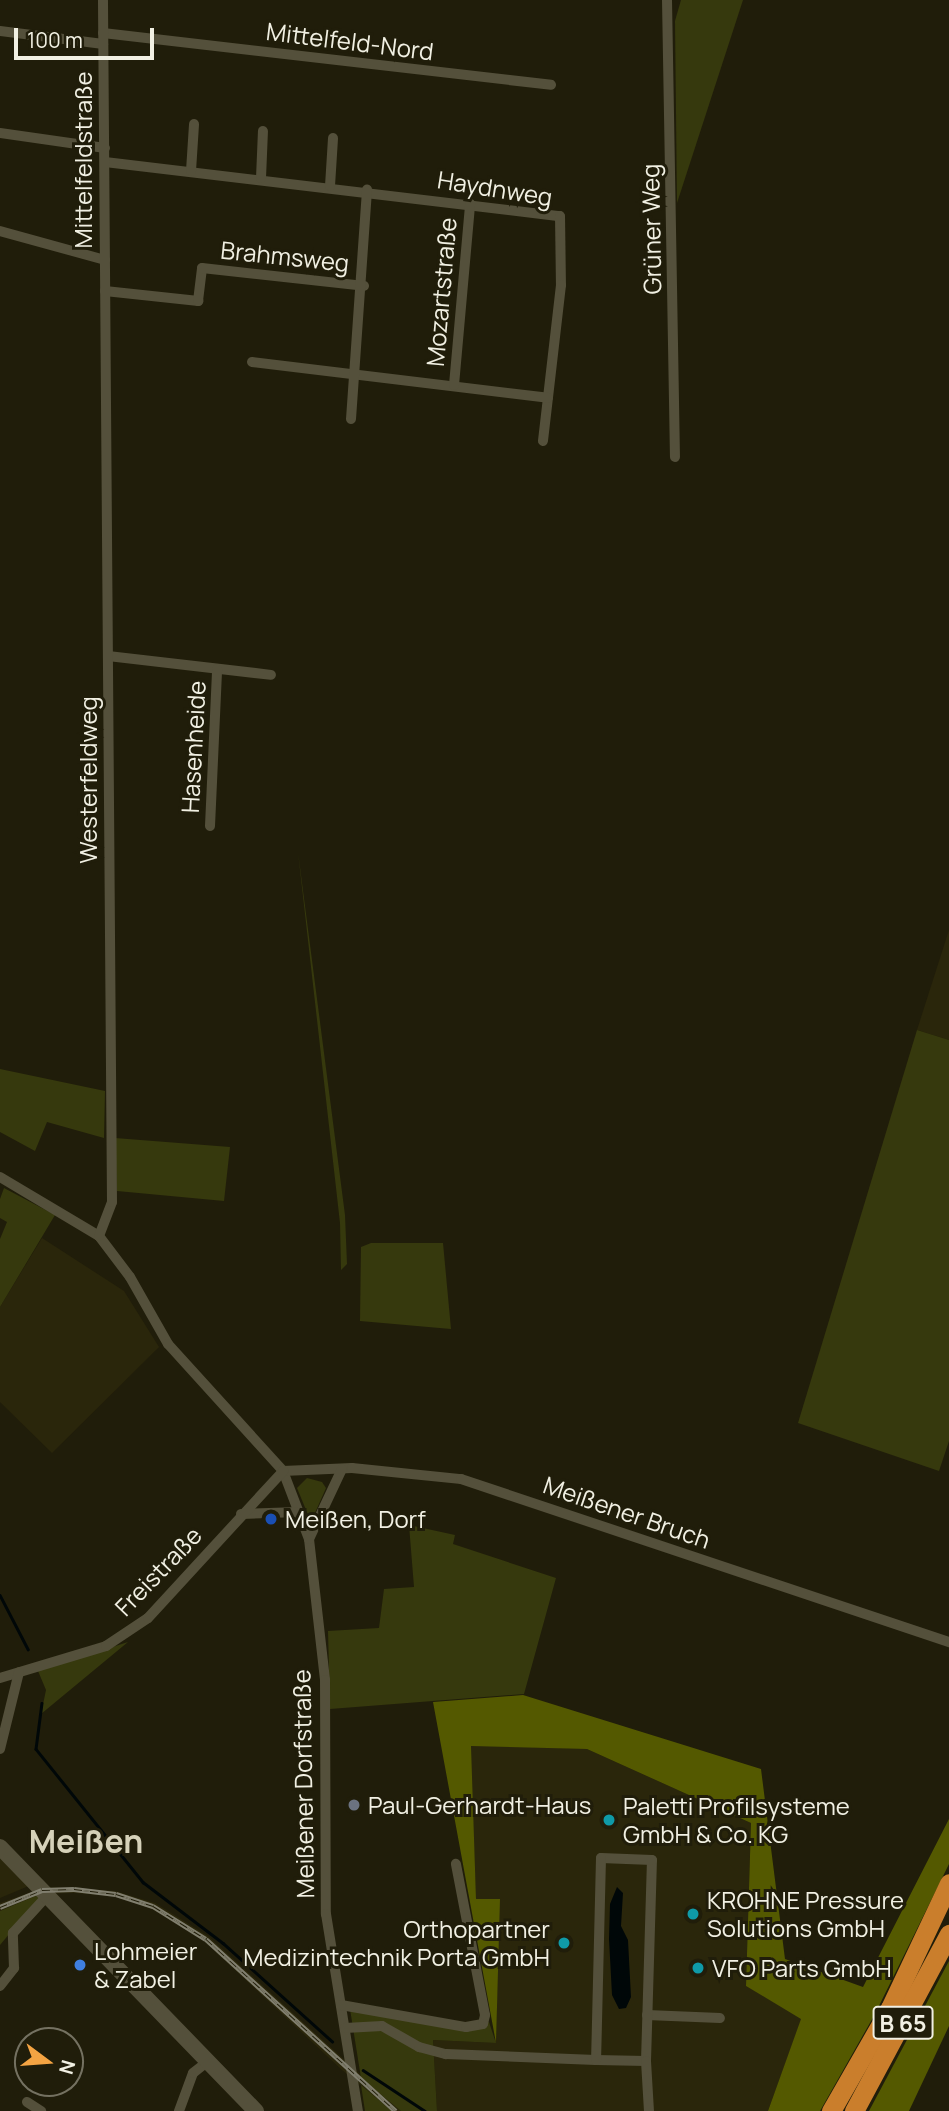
<!DOCTYPE html>
<meta charset="utf-8">
<style>
body{margin:0}
#map{position:relative;width:949px;height:2111px;overflow:hidden;background:#201d0a;font-family:Manrope,sans-serif}
div>[style]{position:absolute}
.built>*{inset:0;background:#2a260b}
.green>*{inset:0;background:#36390d}
.forest>*{inset:0;background:#545900}
.water>*{inset:0;background:#000708}
.stream>*{height:2.5px;margin:-1.25px;padding:0 1.25px;transform-origin:1.25px;border-radius:1.25px;background:#000708}
.street>*{height:10px;margin:-5px;padding:0 5px;transform-origin:5px;border-radius:5px;background:#54503b}
.secondary>*{height:16px;margin:-8px;padding:0 8px;transform-origin:8px;border-radius:8px;background:#54503b}
.highway>*{height:19px;margin:-9.5px;padding:0 9.5px;transform-origin:9.5px;border-radius:9.5px;background:#ca7e2c}
.rail>*{height:5px;margin-top:-2.5px;transform-origin:0;background:repeating-linear-gradient(90deg,#201d0a 0 8px,#817f6f 0 16px);box-sizing:border-box;border-block:2px solid #817f6f}
.dots>*{width:19px;height:19px;translate:-50% -50%;box-sizing:border-box;border:4px solid #201d0a;border-radius:50%}
span{translate:-50% -50%;white-space:nowrap;text-align:center;line-height:1.15;-webkit-text-stroke:6px #201d0a;paint-order:stroke}
.shield-label span{padding:2px 5px;background:#201d0a;border:2px solid;border-radius:5px;-webkit-text-stroke-width:0}
.shield-label{font-size:23px;color:#f1f0e3;font-weight:700}
.street-label{font-size:24px;color:#f1f0e3}
.poi-label{font-size:24px;color:#f1f0e3}
.left{translate:0 -50%;text-align:left}
.right{translate:-100% -50%;text-align:right}
.district-label{font-size:32px;color:#d5d1b9;font-weight:700}
.north{position:absolute;left:14px;top:2027px;width:70px;height:70px;box-sizing:border-box;background:#201d0a;border:2px solid #747161;border-radius:50%;rotate:106deg;font-size:19px;font-weight:700;line-height:28px;text-align:center;color:#f1f0e3}
.north::after{content:'';display:block;margin:auto;width:24px;height:32px;background:#f4a443;clip-path:polygon(50% 0,100% 100%,50% 72%,0 100%)}
.scale{position:absolute;left:14px;top:28px;width:140px;height:32px;box-sizing:border-box;border:4px solid #f1f0e3;border-top:0;padding-left:9px;font-size:21px;line-height:24px;white-space:nowrap;color:#f1f0e3;-webkit-text-stroke:5px #201d0a;paint-order:stroke}
</style>
<div id="map">
<div class="built">
<i style="clip-path:polygon(949px 930px,949px 1040px,917px 1030px)"></i>
<i style="clip-path:polygon(42px 1238px,124px 1291px,159px 1347px,52px 1453px,0 1402px,0 1307px)"></i>
<i style="clip-path:polygon(470px 1745px,587px 1749px,751px 1823px,746px 1986px,802px 2018px,768px 2111px,437px 2111px,433px 2040px,496px 2043px,499px 1899px,476px 1899px)"></i>
<i style="clip-path:polygon(0 1851px,31px 1885px,0 1898px)"></i>
<i style="clip-path:polygon(46px 1887px,115px 1891px,155px 1903px,208px 1936px,401px 2111px,392px 2111px,342px 2070px,204px 1941px,152px 1909px,114px 1896px,75px 1893px,40px 1894px,0 1911px,0 1903px)"></i>
</div>
<div class="green">
<i style="clip-path:polygon(681px 0,743px 0,677px 203px,675px 21px)"></i>
<i style="clip-path:polygon(298px 852px,345px 1215px,347px 1264px,341px 1270px,340px 1223px)"></i>
<i style="clip-path:polygon(917px 1030px,949px 1040px,949px 1441px,939px 1471px,798px 1423px)"></i>
<i style="clip-path:polygon(0 1069px,105px 1091px,104px 1138px,47px 1122px,35px 1151px,0 1132px)"></i>
<i style="clip-path:polygon(115px 1138px,230px 1147px,224px 1201px,117px 1191px)"></i>
<i style="clip-path:polygon(4px 1188px,55px 1215px,0 1307px,0 1239px,7px 1222px,0 1218px,0 1199px)"></i>
<i style="clip-path:polygon(371px 1243px,443px 1243px,451px 1329px,360px 1321px,361px 1247px)"></i>
<i style="clip-path:polygon(307px 1478px,322px 1482px,326px 1488px,311px 1522px,297px 1488px)"></i>
<i style="clip-path:polygon(409px 1525px,455px 1535px,453px 1544px,556px 1578px,524px 1694px,330px 1709px,328px 1631px,379px 1628px,384px 1589px,414px 1587px)"></i>
<i style="clip-path:polygon(128px 1642px,41px 1714px,46px 1690px,38px 1671px)"></i>
<i style="clip-path:polygon(40px 1894px,41px 1896px,0 1945px,0 1911px)"></i>
<i style="clip-path:polygon(350px 2009px,461px 2029px,489px 2022px,496px 2043px,433px 2040px,437px 2111px,401px 2111px,361px 2078px)"></i>
<i style="clip-path:polygon(361px 2085px,392px 2111px,365px 2111px)"></i>
</div>
<div class="forest">
<i style="clip-path:polygon(523px 1695px,761px 1769px,785px 1959px,863px 1987px,949px 1819px,949px 1864px,875px 2014px,820px 2111px,768px 2111px,801px 2019px,746px 1986px,751px 1823px,587px 1749px,471px 1746px,476px 1899px,500px 1899px,496px 2043px,433px 1702px)"></i>
<i style="clip-path:polygon(949px 1961px,949px 2026px,909px 2111px,869px 2111px)"></i>
</div>
<div class="water">
<i style="clip-path:polygon(617px 1887px,623px 1893px,621px 1926px,628px 1940px,631px 1997px,626px 2008px,619px 2009px,612px 1995px,609px 1939px,610px 1904px)"></i>
</div>
<div class="stream">
<i style="left:0;top:1595px;width:61px;rotate:62.6deg"></i>
<i style="left:42px;top:1703px;width:46px;rotate:97.4deg"></i>
<i style="left:36px;top:1749px;width:171px;rotate:51.2deg"></i>
<i style="left:143px;top:1882px;width:101px;rotate:37.3deg"></i>
<i style="left:223px;top:1943px;width:147px;rotate:42deg"></i>
<i style="left:363px;top:2070px;width:74px;rotate:33.5deg"></i>
</div>
<div class="street">
<i style="left:667px;top:0;width:457px;rotate:89deg"></i>
<i style="left:0;top:31px;width:104px;rotate:7.2deg"></i>
<i style="left:103px;top:33px;width:451px;rotate:6.6deg"></i>
<i style="left:0;top:133px;width:106px;rotate:8.1deg"></i>
<i style="left:105px;top:162px;width:458px;rotate:6.8deg"></i>
<i style="left:560px;top:216px;width:69px;rotate:89.2deg"></i>
<i style="left:561px;top:285px;width:157px;rotate:96.6deg"></i>
<i style="left:191px;top:171px;width:47px;rotate:-86.3deg"></i>
<i style="left:261px;top:178px;width:47px;rotate:-87.6deg"></i>
<i style="left:330px;top:186px;width:48px;rotate:-86.4deg"></i>
<i style="left:0;top:231px;width:109px;rotate:15.4deg"></i>
<i style="left:105px;top:291px;width:94px;rotate:6.1deg"></i>
<i style="left:198px;top:301px;width:33px;rotate:-83deg"></i>
<i style="left:202px;top:268px;width:163px;rotate:6.3deg"></i>
<i style="left:252px;top:362px;width:298px;rotate:6.9deg"></i>
<i style="left:454px;top:385px;width:182px;rotate:-84.9deg"></i>
<i style="left:351px;top:419px;width:230px;rotate:-86deg"></i>
<i style="left:108px;top:656px;width:164px;rotate:6.6deg"></i>
<i style="left:210px;top:826px;width:157px;rotate:-87.4deg"></i>
<i style="left:0;top:1177px;width:115px;rotate:30.8deg"></i>
<i style="left:99px;top:1236px;width:51px;rotate:52.9deg"></i>
<i style="left:130px;top:1277px;width:77px;rotate:60.4deg"></i>
<i style="left:168px;top:1344px;width:171px;rotate:47.8deg"></i>
<i style="left:283px;top:1471px;width:73px;rotate:69.1deg"></i>
<i style="left:309px;top:1539px;width:142px;rotate:83.5deg"></i>
<i style="left:325px;top:1680px;width:234px;rotate:89.8deg"></i>
<i style="left:326px;top:1914px;width:200px;rotate:80.8deg"></i>
<i style="left:99px;top:1236px;width:36px;rotate:-69deg"></i>
<i style="left:112px;top:1202px;width:1202px;rotate:-90.43deg"></i>
<i style="left:283px;top:1471px;width:69px;rotate:-2.5deg"></i>
<i style="left:352px;top:1468px;width:110px;rotate:5.8deg"></i>
<i style="left:461px;top:1479px;width:515px;rotate:18.47deg"></i>
<i style="left:241px;top:1514px;width:58px;rotate:-2deg"></i>
<i style="left:309px;top:1539px;width:77px;rotate:-64.8deg"></i>
<i style="left:0;top:1678px;width:111px;rotate:-16.8deg"></i>
<i style="left:106px;top:1646px;width:50px;rotate:-33.7deg"></i>
<i style="left:148px;top:1618px;width:200px;rotate:-47.4deg"></i>
<i style="left:0;top:1749px;width:79px;rotate:-76.1deg"></i>
<i style="left:0;top:1986px;width:23px;rotate:-52deg"></i>
<i style="left:14px;top:1968px;width:35px;rotate:-92deg"></i>
<i style="left:13px;top:1933px;width:50px;rotate:-47.4deg"></i>
<i style="left:341px;top:2005px;width:127px;rotate:10deg"></i>
<i style="left:466px;top:2027px;width:17px;rotate:-10deg"></i>
<i style="left:483px;top:2024px;width:9px;rotate:-77deg"></i>
<i style="left:485px;top:2015px;width:154px;rotate:-100.9deg"></i>
<i style="left:647px;top:2015px;width:73px;rotate:2.4deg"></i>
<i style="left:345px;top:2028px;width:37px;rotate:-3deg"></i>
<i style="left:382px;top:2026px;width:43px;rotate:29.6deg"></i>
<i style="left:419px;top:2047px;width:28px;rotate:15deg"></i>
<i style="left:446px;top:2054px;width:150px;rotate:2.3deg"></i>
<i style="left:596px;top:2060px;width:50px;rotate:1.1deg"></i>
<i style="left:646px;top:2061px;width:201px;rotate:-88.3deg"></i>
<i style="left:652px;top:1860px;width:51px;rotate:-177.8deg"></i>
<i style="left:601px;top:1858px;width:202px;rotate:91.4deg"></i>
<i style="left:646px;top:2061px;width:50px;rotate:86.6deg"></i>
<i style="left:27px;top:2102px;width:17px;rotate:33deg"></i>
<i style="left:179px;top:2111px;width:40px;rotate:-69.8deg"></i>
<i style="left:193px;top:2073px;width:16px;rotate:-38deg"></i>
</div>
<div class="secondary">
<i style="left:0;top:1847px;width:368px;rotate:45.9deg"></i>
</div>
<div class="highway">
<i style="left:831px;top:2111px;width:119px;rotate:-60.2deg"></i>
<i style="left:890px;top:2008px;width:138px;rotate:-64.7deg"></i>
<i style="left:854px;top:2111px;width:201px;rotate:-61.8deg"></i>
</div>
<div class="rail">
<i style="left:0;top:1907px;width:45px;rotate:-22deg"></i>
<i style="left:42px;top:1890px;width:32px;rotate:-2deg"></i>
<i style="left:74px;top:1889px;width:42px;rotate:6.8deg"></i>
<i style="left:116px;top:1894px;width:39px;rotate:18deg"></i>
<i style="left:153px;top:1906px;width:62px;rotate:31.9deg"></i>
<i style="left:206px;top:1939px;width:256px;rotate:42.2deg"></i>
</div>
<div class="dots">
<i style="left:271px;top:1519px;background:#1a4fb4"></i>
<i style="left:354px;top:1805px;background:#6b7280"></i>
<i style="left:609px;top:1820px;background:#0f9aa8"></i>
<i style="left:693px;top:1914px;background:#0f9aa8"></i>
<i style="left:564px;top:1943px;background:#0f9aa8"></i>
<i style="left:80px;top:1965px;background:#3f7fe0"></i>
<i style="left:698px;top:1968px;background:#0f9aa8"></i>
</div>
<div class="shield-label">
<span style="left:903px;top:2023px">B 65</span>
</div>
<div class="street-label">
<span style="left:350px;top:41px;rotate:7deg">Mittelfeld-Nord</span>
<span style="left:83px;top:160px;rotate:-90deg">Mittelfeldstraße</span>
<span style="left:495px;top:188px;rotate:9deg">Haydnweg</span>
<span style="left:651px;top:229px;rotate:-91deg">Grüner Weg</span>
<span style="left:285px;top:256px;rotate:6deg">Brahmsweg</span>
<span style="left:441px;top:292px;rotate:-85deg">Mozartstraße</span>
<span style="left:193px;top:747px;rotate:-87deg">Hasenheide</span>
<span style="left:88px;top:780px;rotate:-90deg">Westerfeldweg</span>
<span style="left:627px;top:1512px;rotate:19deg">Meißener Bruch</span>
<span style="left:158px;top:1571px;rotate:-46deg">Freistraße</span>
<span style="left:303px;top:1784px;rotate:-91deg">Meißener Dorfstraße</span>
</div>
<div class="poi-label">
<span class="left" style="left:285px;top:1519px">Meißen, Dorf</span>
<span class="left" style="left:368px;top:1805px">Paul-Gerhardt-Haus</span>
<span class="left" style="left:623px;top:1820px">Paletti Profilsysteme<br>GmbH &amp; Co. KG</span>
<span class="left" style="left:707px;top:1914px">KROHNE Pressure<br>Solutions GmbH</span>
<span class="right" style="left:550px;top:1943px">Orthopartner<br>Medizintechnik Porta GmbH</span>
<span class="left" style="left:94px;top:1965px">Lohmeier<br>&amp; Zabel</span>
<span class="left" style="left:712px;top:1968px">VFO Parts GmbH</span>
</div>
<div class="district-label">
<span style="left:86px;top:1841px">Meißen</span>
</div>
<div class="north">N</div>
<div class="scale">100 m</div>
</div>
